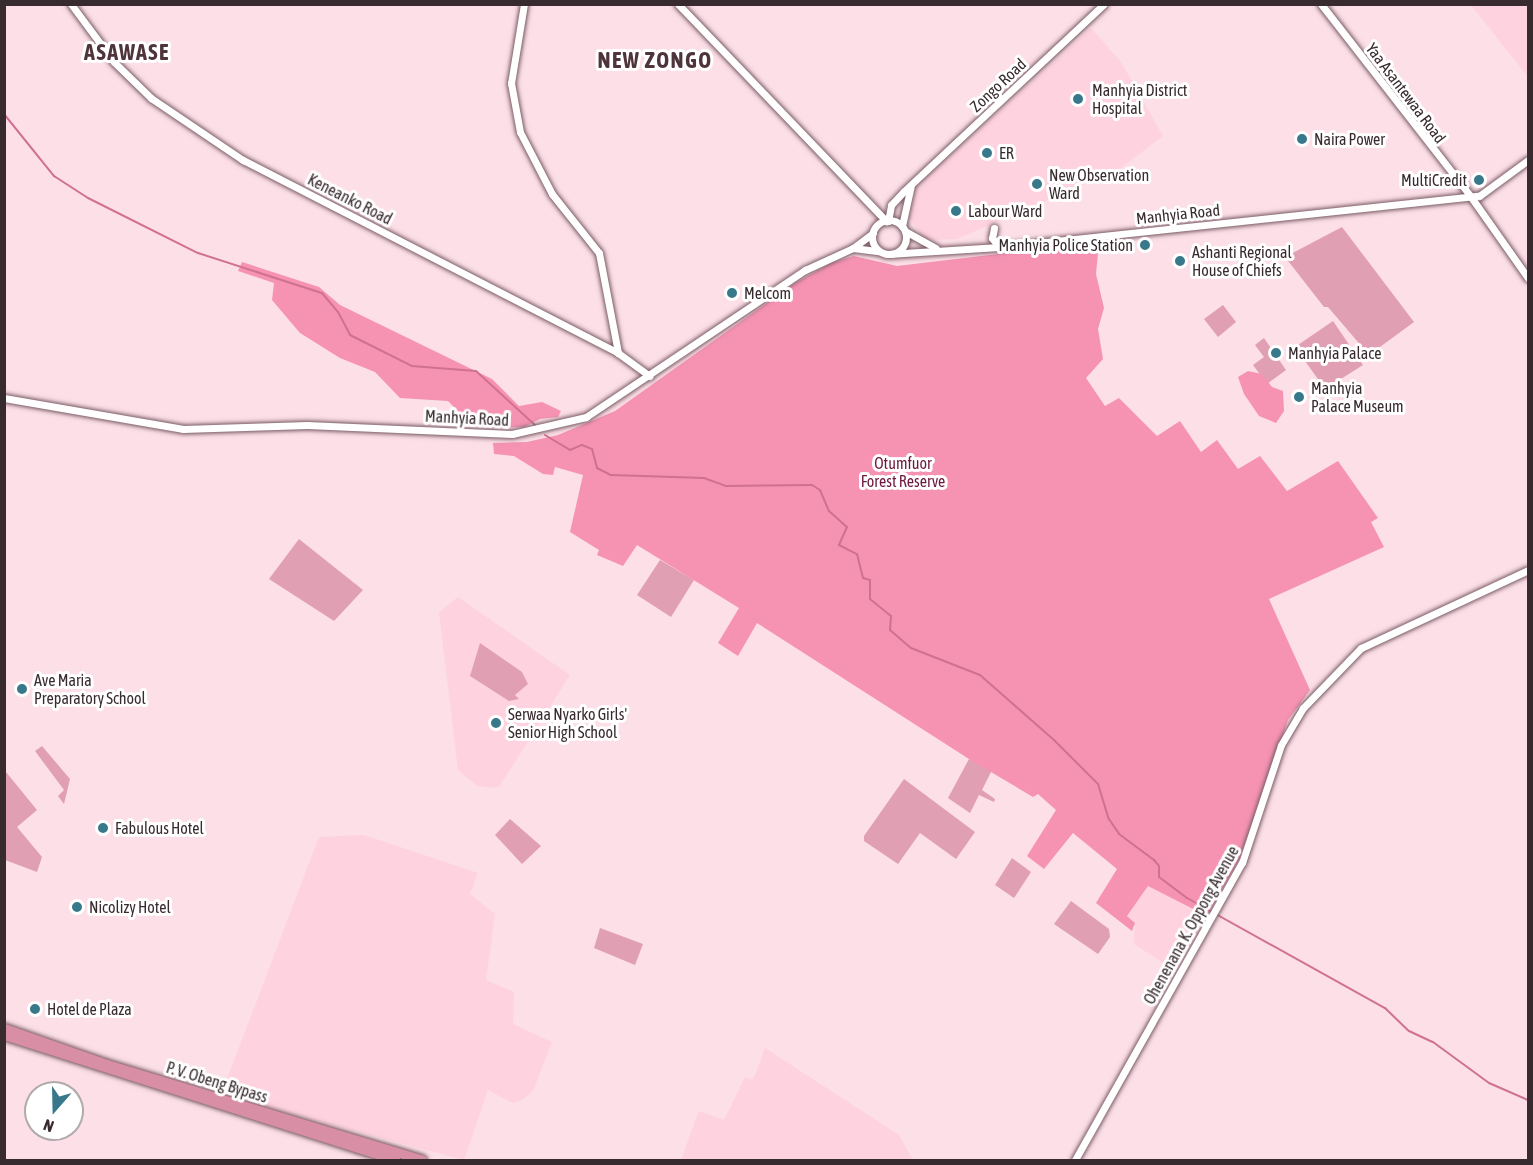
<!DOCTYPE html>
<style>
body{margin:0}
#map{position:relative;width:1533px;height:1165px;overflow:hidden;background:#fcdfe7;font-family:"Asap Condensed",sans-serif}
div>[style]{position:absolute}
.built>*{inset:0;background:#fed3df}
.green>*{inset:0;background:#e09fb3}
.forest>*{inset:0;background:#f693b3}
.stream>*{height:2px;margin:-1px;padding:0 1px;transform-origin:1px;border-radius:1px;background:#d07192}
.roads{filter:drop-shadow(0 0 2px #7a5c65) drop-shadow(0 0 2px #7a5c65)}
.secondary>*{height:7px;margin:-3.5px;padding:0 3.5px;transform-origin:3.5px;border-radius:3.5px;background:#fff}
.secondary>.ring{margin:-3.5px;padding:0;box-sizing:content-box;background:none;border:7px solid #fff;border-radius:50%}
.highway>*{height:9px;margin:-4.5px;padding:0 4.5px;transform-origin:4.5px;border-radius:4.5px;background:#d88fa6}
.dots>*{width:16px;height:16px;translate:-50% -50%;box-sizing:border-box;border:3px solid #fff;border-radius:50%}
span{translate:-50% -50%;white-space:nowrap;text-align:center;line-height:1.15;-webkit-text-stroke:6px #fff;paint-order:stroke}
.street-label{font-size:16px;color:#382b2f}
.poi-label{font-size:16px;color:#382b2f}
.left{translate:0 -50%;text-align:left}
.right{translate:-100% -50%;text-align:right}
.park-label{font-size:16px;color:#6e183d}
.district-label{font-size:22px;color:#4f343c;font-weight:700;letter-spacing:1.5px}
.frame{position:absolute;inset:0;border:6px solid #382b2f;pointer-events:none}
.north{position:absolute;left:24px;top:1081px;width:60px;height:60px;box-sizing:border-box;background:#fff;border:2px solid #afaaac;border-radius:50%;rotate:200deg;font-size:16px;font-weight:700;line-height:24px;text-align:center;color:#382b2f}
.north::after{content:'';display:block;margin:auto;width:21px;height:27px;background:#38788b;clip-path:polygon(50% 0,100% 100%,50% 72%,0 100%)}
</style>
<div id="map">
<div class="built">
<i style="clip-path:polygon(1471px 5px,1528px 5px,1528px 77px)"></i>
<i style="clip-path:polygon(1091px 28px,1121px 62px,1163px 136px,1118px 170px,957px 239px,925px 240px,909px 217px,917px 186px)"></i>
<i style="clip-path:polygon(458px 597px,570px 675px,499px 787px,494px 788px,477px 786px,458px 770px,439px 612px)"></i>
<i style="clip-path:polygon(364px 835px,478px 873px,470px 894px,495px 914px,486px 980px,514px 992px,513px 1024px,552px 1042px,533px 1091px,522px 1100px,513px 1103px,488px 1090px,464px 1160px,221px 1095px,319px 837px)"></i>
<i style="clip-path:polygon(1148px 885px,1207px 916px,1176px 971px,1134px 944px,1135px 923px,1127px 916px)"></i>
<i style="clip-path:polygon(765px 1048px,899px 1135px,913px 1160px,681px 1160px,699px 1111px,724px 1120px,745px 1077px,752px 1080px,756px 1073px)"></i>
</div>
<div class="green">
<i style="clip-path:polygon(1342px 227px,1414px 322px,1369px 355px,1328px 307px,1324px 307px,1285px 257px)"></i>
<i style="clip-path:polygon(1223px 305px,1236px 322px,1218px 337px,1204px 319px)"></i>
<i style="clip-path:polygon(1333px 321px,1363px 365px,1325px 389px,1295px 347px)"></i>
<i style="clip-path:polygon(1264px 338px,1286px 370px,1267px 384px,1253px 365px,1264px 357px,1255px 345px)"></i>
<i style="clip-path:polygon(299px 539px,363px 590px,334px 621px,269px 579px)"></i>
<i style="clip-path:polygon(660px 560px,694px 580px,671px 617px,637px 595px)"></i>
<i style="clip-path:polygon(480px 643px,522px 672px,528px 684px,515px 695px,519px 699px,509px 701px,470px 676px)"></i>
<i style="clip-path:polygon(42px 746px,70px 779px,64px 804px,58px 796px,64px 790px,35px 751px)"></i>
<i style="clip-path:polygon(969px 759px,992px 770px,982px 790px,995px 799px,994px 802px,979px 795px,970px 813px,948px 798px)"></i>
<i style="clip-path:polygon(6px 772px,37px 810px,17px 827px,42px 857px,37px 872px,5px 860px)"></i>
<i style="clip-path:polygon(904px 779px,975px 832px,956px 859px,920px 833px,898px 864px,864px 841px,864px 836px)"></i>
<i style="clip-path:polygon(510px 819px,541px 846px,522px 864px,495px 835px)"></i>
<i style="clip-path:polygon(1012px 858px,1031px 872px,1014px 898px,995px 885px)"></i>
<i style="clip-path:polygon(1071px 901px,1109px 929px,1110px 937px,1098px 954px,1054px 924px)"></i>
<i style="clip-path:polygon(600px 928px,643px 944px,635px 965px,594px 948px)"></i>
</div>
<div class="forest">
<i style="clip-path:polygon(1099px 242px,1096px 274px,1104px 308px,1098px 329px,1103px 359px,1086px 378px,1105px 406px,1119px 398px,1157px 436px,1180px 421px,1201px 452px,1217px 440px,1238px 469px,1260px 456px,1287px 491px,1338px 461px,1378px 518px,1371px 522px,1384px 547px,1269px 599px,1310px 690px,1288px 720px,1240px 858px,1207px 916px,1148px 886px,1127px 916px,1135px 923px,1132px 931px,1096px 903px,1117px 869px,1073px 833px,1044px 869px,1027px 856px,1056px 810px,1038px 794px,1033px 797px,969px 759px,757px 623px,738px 656px,718px 643px,739px 608px,637px 545px,623px 566px,597px 555px,599px 550px,570px 532px,583px 475px,555px 467px,553px 475px,543px 474px,514px 456px,494px 454px,493px 443px,527px 442px,558px 435px,615px 411px,795px 283px,831px 263px,854px 256px,897px 266px)"></i>
<i style="clip-path:polygon(242px 262px,319px 287px,340px 305px,492px 379px,519px 406px,542px 402px,561px 411px,558px 417px,540px 419px,524px 427px,494px 428px,467px 420px,448px 401px,400px 398px,375px 372px,340px 358px,300px 333px,272px 300px,274px 283px,238px 271px)"></i>
<i style="clip-path:polygon(1248px 371px,1262px 374px,1272px 387px,1283px 391px,1284px 411px,1276px 423px,1259px 416px,1244px 394px,1238px 377px)"></i>
</div>
<div class="stream">
<i style="left:4px;top:114px;width:80px;rotate:51.1deg"></i>
<i style="left:54px;top:176px;width:40px;rotate:32.9deg"></i>
<i style="left:88px;top:198px;width:123px;rotate:26.6deg"></i>
<i style="left:198px;top:253px;width:130px;rotate:17.9deg"></i>
<i style="left:322px;top:293px;width:25px;rotate:50deg"></i>
<i style="left:338px;top:312px;width:26px;rotate:62deg"></i>
<i style="left:350px;top:335px;width:69px;rotate:26.6deg"></i>
<i style="left:412px;top:366px;width:64px;rotate:4.5deg"></i>
<i style="left:476px;top:371px;width:80px;rotate:42.5deg"></i>
<i style="left:545px;top:435px;width:29px;rotate:31deg"></i>
<i style="left:570px;top:450px;width:13px;rotate:-23deg"></i>
<i style="left:582px;top:445px;width:11px;rotate:22deg"></i>
<i style="left:592px;top:449px;width:20px;rotate:75deg"></i>
<i style="left:597px;top:468px;width:16px;rotate:27deg"></i>
<i style="left:611px;top:475px;width:93px;rotate:1.8deg"></i>
<i style="left:704px;top:478px;width:23px;rotate:20deg"></i>
<i style="left:726px;top:486px;width:86px;rotate:-0.7deg"></i>
<i style="left:812px;top:485px;width:9px;rotate:32deg"></i>
<i style="left:820px;top:490px;width:23px;rotate:67deg"></i>
<i style="left:829px;top:511px;width:24px;rotate:42deg"></i>
<i style="left:847px;top:527px;width:20px;rotate:114deg"></i>
<i style="left:839px;top:545px;width:20px;rotate:27deg"></i>
<i style="left:857px;top:554px;width:25px;rotate:76deg"></i>
<i style="left:863px;top:578px;width:7px;rotate:16deg"></i>
<i style="left:870px;top:580px;width:19px;rotate:90deg"></i>
<i style="left:870px;top:599px;width:27px;rotate:39deg"></i>
<i style="left:891px;top:616px;width:14px;rotate:94deg"></i>
<i style="left:890px;top:630px;width:28px;rotate:41deg"></i>
<i style="left:911px;top:648px;width:74px;rotate:21.4deg"></i>
<i style="left:980px;top:675px;width:100px;rotate:41.3deg"></i>
<i style="left:1055px;top:741px;width:61px;rotate:45deg"></i>
<i style="left:1098px;top:784px;width:37px;rotate:73deg"></i>
<i style="left:1109px;top:819px;width:18px;rotate:56deg"></i>
<i style="left:1119px;top:834px;width:44px;rotate:36.6deg"></i>
<i style="left:1154px;top:860px;width:8px;rotate:50deg"></i>
<i style="left:1159px;top:866px;width:11px;rotate:90deg"></i>
<i style="left:1159px;top:877px;width:35px;rotate:37deg"></i>
<i style="left:1187px;top:898px;width:227px;rotate:29.1deg"></i>
<i style="left:1385px;top:1008px;width:33px;rotate:44deg"></i>
<i style="left:1409px;top:1031px;width:26px;rotate:25deg"></i>
<i style="left:1433px;top:1042px;width:69px;rotate:36.2deg"></i>
<i style="left:1489px;top:1083px;width:43px;rotate:23.6deg"></i>
</div>
<div class="roads">
<div class="secondary">
<i style="left:71px;top:4px;width:72px;rotate:53.4deg"></i>
<i style="left:114px;top:62px;width:52px;rotate:44.2deg"></i>
<i style="left:151px;top:98px;width:111px;rotate:34deg"></i>
<i style="left:243px;top:160px;width:422px;rotate:27.2deg"></i>
<i style="left:618px;top:353px;width:39px;rotate:36deg"></i>
<i style="left:524px;top:4px;width:80px;rotate:99.3deg"></i>
<i style="left:511px;top:83px;width:50px;rotate:79.6deg"></i>
<i style="left:520px;top:132px;width:70px;rotate:62.7deg"></i>
<i style="left:552px;top:194px;width:75px;rotate:51.5deg"></i>
<i style="left:599px;top:253px;width:102px;rotate:79.2deg"></i>
<i style="left:678px;top:4px;width:301px;rotate:46.2deg"></i>
<i style="left:1321px;top:4px;width:244px;rotate:52.1deg"></i>
<i style="left:1471px;top:197px;width:99px;rotate:54.9deg"></i>
<i class="ring" style="left:872px;top:220px;width:27px;height:27px"></i>
<i style="left:888px;top:221px;width:16px;rotate:-79deg"></i>
<i style="left:891px;top:205px;width:18px;rotate:-47deg"></i>
<i style="left:903px;top:192px;width:275px;rotate:-43.1deg"></i>
<i style="left:902px;top:226px;width:42px;rotate:-77.6deg"></i>
<i style="left:994px;top:228px;width:10px;rotate:101deg"></i>
<i style="left:992px;top:238px;width:11px;rotate:52deg"></i>
<i style="left:905px;top:231px;width:35px;rotate:29deg"></i>
<i style="left:853px;top:248px;width:25px;rotate:-37deg"></i>
<i style="left:888px;top:254px;width:111px;rotate:-3.6deg"></i>
<i style="left:999px;top:247px;width:483px;rotate:-6.1deg"></i>
<i style="left:1479px;top:196px;width:61px;rotate:-36.3deg"></i>
<i style="left:4px;top:398px;width:182px;rotate:9.8deg"></i>
<i style="left:183px;top:429px;width:124px;rotate:-1.8deg"></i>
<i style="left:307px;top:425px;width:205px;rotate:2.5deg"></i>
<i style="left:512px;top:434px;width:76px;rotate:-12.9deg"></i>
<i style="left:586px;top:417px;width:264px;rotate:-33.9deg"></i>
<i style="left:805px;top:270px;width:53px;rotate:-24.6deg"></i>
<i style="left:853px;top:248px;width:26px;rotate:7deg"></i>
<i style="left:1075px;top:1160px;width:341px;rotate:-60.7deg"></i>
<i style="left:1242px;top:863px;width:124px;rotate:-71.7deg"></i>
<i style="left:1281px;top:745px;width:43px;rotate:-59.3deg"></i>
<i style="left:1303px;top:708px;width:83px;rotate:-46deg"></i>
<i style="left:1361px;top:648px;width:184px;rotate:-25deg"></i>
</div>
<div class="highway">
<i style="left:4px;top:1028px;width:109px;rotate:19.3deg"></i>
<i style="left:107px;top:1064px;width:329px;rotate:16.9deg"></i>
<i style="left:4px;top:1035px;width:411px;rotate:17.7deg"></i>
</div>
</div>
<div class="dots">
<i style="left:1078px;top:99px;background:#38788b"></i>
<i style="left:1302px;top:139px;background:#38788b"></i>
<i style="left:987px;top:153px;background:#38788b"></i>
<i style="left:1479px;top:180px;background:#38788b"></i>
<i style="left:1037px;top:184px;background:#38788b"></i>
<i style="left:956px;top:211px;background:#38788b"></i>
<i style="left:1145px;top:245px;background:#38788b"></i>
<i style="left:1180px;top:261px;background:#38788b"></i>
<i style="left:732px;top:293px;background:#38788b"></i>
<i style="left:1276px;top:353px;background:#38788b"></i>
<i style="left:1299px;top:397px;background:#38788b"></i>
<i style="left:22px;top:689px;background:#38788b"></i>
<i style="left:496px;top:723px;background:#38788b"></i>
<i style="left:103px;top:828px;background:#38788b"></i>
<i style="left:77px;top:907px;background:#38788b"></i>
<i style="left:35px;top:1009px;background:#38788b"></i>
</div>
<div class="street-label">
<span style="left:998px;top:85px;rotate:-43deg">Zongo Road</span>
<span style="left:1406px;top:93px;rotate:53deg">Yaa Asantewaa Road</span>
<span style="left:350px;top:199px;rotate:27deg">Keneanko Road</span>
<span style="left:1178px;top:214px;rotate:-6deg">Manhyia Road</span>
<span style="left:467px;top:418px;rotate:3deg">Manhyia Road</span>
<span style="left:1191px;top:925px;rotate:-61deg">Ohenenana K. Oppong Avenue</span>
<span style="left:217px;top:1082px;rotate:17deg">P. V. Obeng Bypass</span>
</div>
<div class="poi-label">
<span class="left" style="left:1092px;top:99px">Manhyia District<br>Hospital</span>
<span class="left" style="left:1314px;top:139px">Naira Power</span>
<span class="left" style="left:999px;top:153px">ER</span>
<span class="left" style="left:1049px;top:184px">New Observation<br>Ward</span>
<span class="right" style="left:1467px;top:180px">MultiCredit</span>
<span class="left" style="left:968px;top:211px">Labour Ward</span>
<span class="right" style="left:1133px;top:245px">Manhyia Police Station</span>
<span class="left" style="left:1192px;top:261px">Ashanti Regional<br>House of Chiefs</span>
<span class="left" style="left:744px;top:293px">Melcom</span>
<span class="left" style="left:1288px;top:353px">Manhyia Palace</span>
<span class="left" style="left:1311px;top:397px">Manhyia<br>Palace Museum</span>
<span class="left" style="left:34px;top:689px">Ave Maria<br>Preparatory School</span>
<span class="left" style="left:508px;top:723px">Serwaa Nyarko Girls'<br>Senior High School</span>
<span class="left" style="left:115px;top:828px">Fabulous Hotel</span>
<span class="left" style="left:89px;top:907px">Nicolizy Hotel</span>
<span class="left" style="left:47px;top:1009px">Hotel de Plaza</span>
</div>
<div class="park-label">
<span style="left:903px;top:472px">Otumfuor<br>Forest Reserve</span>
</div>
<div class="district-label">
<span style="left:127px;top:53px">ASAWASE</span>
<span style="left:655px;top:61px">NEW ZONGO</span>
</div>
<div class="frame"></div>
<div class="north">N</div>
</div>
